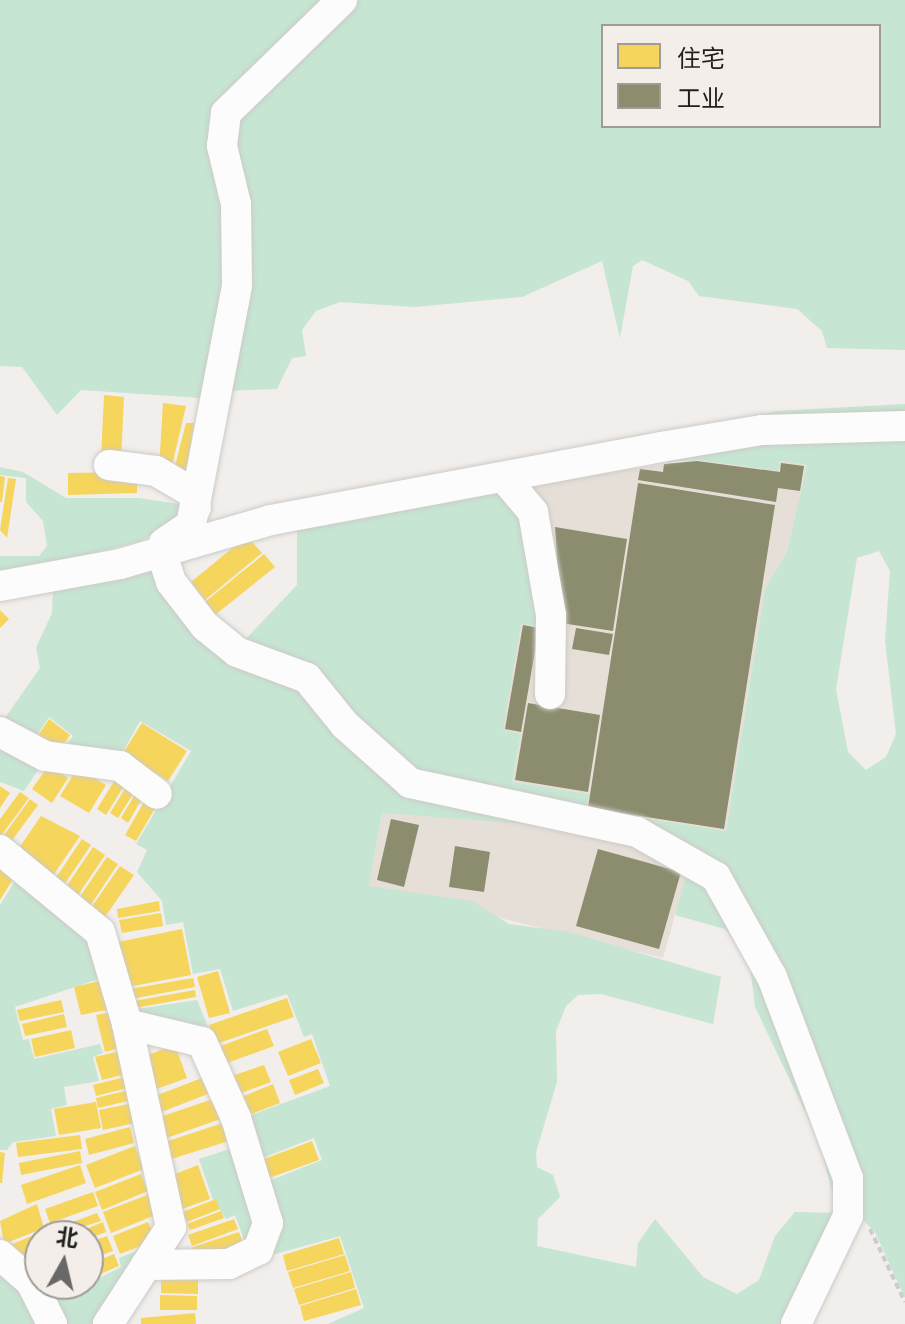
<!DOCTYPE html>
<meta charset="utf-8">
<style>
body{margin:0}
#map{position:relative;width:905px;height:1324px;overflow:hidden;background:#f1eeeb;font-family:Roboto,"Noto Sans SC",sans-serif}
div>[style]{position:absolute}
.built>*{inset:0;background:#e6dfd7}
.green>*{inset:0;background:#c6e5d2}
.homes>*{inset:0;background:#f6d55c}
.industry>*{inset:0;background:#8c8c6e}
.path>*{height:4px;margin-top:-2px;transform-origin:0;background:repeating-linear-gradient(90deg,#cdcccc 0 6px,transparent 0 10px)}
.roads{filter:drop-shadow(0 0 2px #cccac7) drop-shadow(0 0 2px #cccac7)}
.minor>*{height:30px;margin:-15px;padding:0 15px;transform-origin:15px;border-radius:15px;background:#fdfcfc}
span{translate:-50% -50%;white-space:nowrap;text-align:center;line-height:1.15;-webkit-text-stroke:8px #f3eee9;paint-order:stroke}
.legend{position:absolute;left:601px;top:24px;width:280px;height:104px;box-sizing:border-box;background:#f3eee9;border:2px solid #9f9c98;margin:0;padding:10px 14px;list-style:none;font-size:24px;color:#21201e}
.legend li{display:flex;align-items:center;gap:16px;height:40px}
.legend b{width:40px;border:2px solid #9f9c98}
.north{position:absolute;left:24px;top:1220px;width:80px;height:80px;box-sizing:border-box;background:#f3eee9;border:2px solid #9f9c98;border-radius:50%;rotate:8deg;font-size:22px;font-weight:700;line-height:32px;text-align:center;color:#21201e}
.north::after{content:'';display:block;margin:auto;width:28px;height:36px;background:#6a6866;clip-path:polygon(50% 0,100% 100%,50% 72%,0 100%)}
</style>
<div id="map">
<div class="built">
<i style="clip-path:polygon(696px 460px,778px 471px,780px 461px,807px 465px,787px 551px,765px 589px,726px 831px,586px 809px,588px 794px,512px 782px,521px 734px,502px 731px,521px 623px,547px 627px,512px 486px)"></i>
<i style="clip-path:polygon(382px 813px,604px 828px,687px 872px,663px 958px,369px 886px)"></i>
</div>
<div class="green">
<i style="clip-path:polygon(0 0,336px 0,221px 109px,234px 239px,201px 398px,81px 390px,57px 415px,22px 367px,0 366px)"></i>
<i style="clip-path:polygon(evenodd,347px 0,905px 0,905px 350px,827px 348px,822px 331px,797px 309px,699px 296px,688px 281px,642px 260px,633px 266px,620px 338px,602px 261px,522px 297px,415px 307px,340px 302px,316px 311px,302px 330px,306px 356px,292px 358px,277px 389px,222px 391px,231px 115px,347px 0,603px 26px,879px 26px,879px 126px,603px 126px,603px 26px)"></i>
<i style="clip-path:polygon(905px 404px,905px 419px,737px 420px,776px 411px)"></i>
<i style="clip-path:polygon(evenodd,905px 433px,905px 1298px,875px 1232px,859px 1216px,847px 1153px,697px 859px,413px 779px,242px 643px,297px 585px,297px 526px,492px 490px,518px 502px,548px 628px,521px 624px,503px 730px,521px 734px,512px 782px,589px 794px,587px 809px,726px 831px,765px 589px,787px 551px,807px 465px,780px 461px,778px 471px,697px 460px,640px 464px,734px 447px,905px 433px,879px 551px,890px 571px,885px 641px,896px 734px,886px 757px,866px 770px,848px 752px,836px 689px,857px 558px,879px 551px)"></i>
<i style="clip-path:polygon(0 467px,23px 472px,66px 498px,139px 498px,179px 504px,188px 512px,141px 541px,0 577px,0 556px,39px 556px,47px 546px,43px 521px,26px 502px,26px 478px,0 475px)"></i>
<i style="clip-path:polygon(151px 559px,165px 584px,292px 675px,386px 773px,527px 824px,382px 813px,369px 886px,472px 901px,509px 924px,569px 932px,721px 977px,713px 1024px,601px 994px,578px 995px,566px 1006px,556px 1031px,557px 1082px,536px 1152px,537px 1167px,553px 1175px,560px 1197px,538px 1219px,537px 1246px,636px 1267px,638px 1243px,655px 1219px,703px 1277px,737px 1294px,759px 1280px,775px 1236px,795px 1212px,843px 1213px,790px 1324px,328px 1324px,364px 1308px,340px 1236px,261px 1258px,264px 1183px,322px 1160px,314px 1138px,254px 1161px,243px 1118px,330px 1086px,312px 1034px,304px 1037px,287px 994px,233px 1011px,220px 969px,193px 974px,183px 922px,166px 925px,162px 901px,137px 872px,147px 850px,136px 844px,191px 751px,140px 721px,118px 760px,60px 754px,73px 736px,49px 717px,32px 743px,0 725px,40px 668px,36px 648px,52px 613px,53px 584px)"></i>
<i style="clip-path:polygon(0 741px,43px 762px,24px 791px,0 782px)"></i>
<i style="clip-path:polygon(657px 846px,713px 880px,838px 1151px,833px 1196px,820px 1143px,755px 1007px,749px 958px,725px 929px,675px 915px,687px 872px,652px 861px)"></i>
<i style="clip-path:polygon(19px 875px,89px 931px,105px 977px,15px 1007px,23px 1040px,29px 1039px,34px 1059px,100px 1044px,103px 1053px,93px 1057px,99px 1081px,64px 1087px,67px 1105px,51px 1109px,56px 1136px,13px 1142px,7px 1150px,0 1150px,0 905px)"></i>
<i style="clip-path:polygon(197px 1000px,208px 1027px,130px 1010px)"></i>
<i style="clip-path:polygon(239px 1146px,264px 1215px,246px 1245px,235px 1215px,226px 1219px,212px 1197px,199px 1159px)"></i>
<i style="clip-path:polygon(155px 1244px,97px 1324px,61px 1324px,44px 1284px,88px 1284px,121px 1267px,119px 1258px)"></i>
<i style="clip-path:polygon(0 1266px,45px 1324px,0 1324px)"></i>
</div>
<div class="homes">
<i style="clip-path:polygon(104px 395px,124px 397px,121px 461px,101px 460px)"></i>
<i style="clip-path:polygon(163px 403px,186px 406px,171px 470px,159px 468px)"></i>
<i style="clip-path:polygon(186px 423px,194px 423px,187px 473px,174px 470px)"></i>
<i style="clip-path:polygon(137px 472px,137px 493px,68px 495px,68px 473px)"></i>
<i style="clip-path:polygon(0 476px,5px 477px,2px 502px,0 502px)"></i>
<i style="clip-path:polygon(8px 478px,16px 479px,7px 538px,0 530px)"></i>
<i style="clip-path:polygon(247px 536px,262px 553px,205px 600px,191px 582px)"></i>
<i style="clip-path:polygon(264px 554px,275px 567px,215px 615px,205px 602px)"></i>
<i style="clip-path:polygon(0 610px,9px 619px,0 628px)"></i>
<i style="clip-path:polygon(49px 719px,70px 735px,58px 752px,37px 737px)"></i>
<i style="clip-path:polygon(142px 723px,187px 751px,168px 781px,123px 753px)"></i>
<i style="clip-path:polygon(49px 765px,68px 778px,52px 803px,32px 789px)"></i>
<i style="clip-path:polygon(78px 767px,106px 785px,89px 813px,60px 796px)"></i>
<i style="clip-path:polygon(116px 778px,125px 784px,106px 815px,97px 809px)"></i>
<i style="clip-path:polygon(128px 784px,136px 789px,118px 818px,110px 813px)"></i>
<i style="clip-path:polygon(0 786px,10px 793px,0 808px)"></i>
<i style="clip-path:polygon(137px 791px,144px 795px,128px 823px,121px 818px)"></i>
<i style="clip-path:polygon(20px 792px,29px 798px,0 837px,0 819px)"></i>
<i style="clip-path:polygon(147px 797px,158px 803px,136px 841px,125px 835px)"></i>
<i style="clip-path:polygon(30px 799px,38px 805px,10px 843px,2px 838px)"></i>
<i style="clip-path:polygon(41px 816px,80px 836px,52px 877px,19px 848px)"></i>
<i style="clip-path:polygon(82px 839px,91px 845px,64px 885px,55px 879px)"></i>
<i style="clip-path:polygon(93px 847px,105px 855px,78px 895px,66px 887px)"></i>
<i style="clip-path:polygon(107px 857px,118px 864px,90px 906px,79px 898px)"></i>
<i style="clip-path:polygon(0 864px,16px 874px,0 900px)"></i>
<i style="clip-path:polygon(120px 866px,134px 875px,105px 917px,91px 908px)"></i>
<i style="clip-path:polygon(159px 901px,160px 911px,118px 918px,117px 909px)"></i>
<i style="clip-path:polygon(161px 913px,163px 926px,122px 933px,119px 920px)"></i>
<i style="clip-path:polygon(182px 929px,191px 975px,128px 987px,118px 942px)"></i>
<i style="clip-path:polygon(218px 971px,230px 1013px,209px 1018px,197px 977px)"></i>
<i style="clip-path:polygon(193px 978px,195px 987px,131px 999px,130px 989px)"></i>
<i style="clip-path:polygon(104px 980px,111px 1009px,81px 1015px,74px 987px)"></i>
<i style="clip-path:polygon(195px 990px,196px 997px,135px 1008px,134px 1001px)"></i>
<i style="clip-path:polygon(287px 998px,294px 1017px,216px 1044px,209px 1025px)"></i>
<i style="clip-path:polygon(61px 1000px,64px 1012px,20px 1021px,17px 1010px)"></i>
<i style="clip-path:polygon(112px 1012px,121px 1048px,105px 1052px,96px 1015px)"></i>
<i style="clip-path:polygon(64px 1014px,67px 1027px,25px 1036px,22px 1024px)"></i>
<i style="clip-path:polygon(267px 1029px,274px 1046px,224px 1064px,218px 1047px)"></i>
<i style="clip-path:polygon(71px 1030px,75px 1048px,35px 1057px,31px 1039px)"></i>
<i style="clip-path:polygon(311px 1039px,321px 1063px,288px 1076px,278px 1052px)"></i>
<i style="clip-path:polygon(175px 1045px,187px 1078px,151px 1091px,139px 1058px)"></i>
<i style="clip-path:polygon(120px 1051px,126px 1074px,102px 1080px,95px 1057px)"></i>
<i style="clip-path:polygon(264px 1065px,271px 1082px,238px 1094px,232px 1076px)"></i>
<i style="clip-path:polygon(318px 1069px,324px 1083px,295px 1095px,289px 1080px)"></i>
<i style="clip-path:polygon(207px 1076px,213px 1092px,156px 1114px,150px 1098px)"></i>
<i style="clip-path:polygon(125px 1077px,128px 1088px,96px 1096px,93px 1085px)"></i>
<i style="clip-path:polygon(273px 1084px,280px 1103px,246px 1116px,239px 1098px)"></i>
<i style="clip-path:polygon(129px 1090px,132px 1100px,98px 1108px,96px 1098px)"></i>
<i style="clip-path:polygon(216px 1098px,223px 1118px,161px 1140px,154px 1119px)"></i>
<i style="clip-path:polygon(96px 1102px,101px 1128px,59px 1135px,54px 1109px)"></i>
<i style="clip-path:polygon(134px 1103px,139px 1122px,103px 1130px,99px 1110px)"></i>
<i style="clip-path:polygon(229px 1121px,235px 1139px,165px 1161px,159px 1144px)"></i>
<i style="clip-path:polygon(130px 1127px,134px 1143px,89px 1155px,85px 1139px)"></i>
<i style="clip-path:polygon(80px 1135px,82px 1149px,18px 1157px,16px 1143px)"></i>
<i style="clip-path:polygon(312px 1141px,319px 1160px,266px 1179px,259px 1161px)"></i>
<i style="clip-path:polygon(135px 1146px,144px 1169px,95px 1188px,86px 1165px)"></i>
<i style="clip-path:polygon(80px 1151px,82px 1163px,21px 1175px,19px 1163px)"></i>
<i style="clip-path:polygon(0 1152px,5px 1153px,2px 1183px,0 1183px)"></i>
<i style="clip-path:polygon(80px 1165px,86px 1183px,27px 1204px,21px 1185px)"></i>
<i style="clip-path:polygon(198px 1165px,210px 1199px,182px 1209px,170px 1176px)"></i>
<i style="clip-path:polygon(141px 1174px,148px 1191px,102px 1210px,95px 1192px)"></i>
<i style="clip-path:polygon(93px 1192px,98px 1206px,50px 1223px,45px 1209px)"></i>
<i style="clip-path:polygon(150px 1194px,158px 1214px,111px 1233px,103px 1212px)"></i>
<i style="clip-path:polygon(216px 1199px,220px 1209px,187px 1222px,183px 1212px)"></i>
<i style="clip-path:polygon(37px 1204px,44px 1228px,4px 1244px,0 1221px)"></i>
<i style="clip-path:polygon(221px 1211px,224px 1218px,190px 1230px,187px 1224px)"></i>
<i style="clip-path:polygon(97px 1213px,101px 1221px,54px 1236px,51px 1230px)"></i>
<i style="clip-path:polygon(234px 1219px,238px 1229px,192px 1246px,188px 1235px)"></i>
<i style="clip-path:polygon(103px 1222px,106px 1232px,88px 1239px,69px 1236px)"></i>
<i style="clip-path:polygon(148px 1222px,156px 1240px,120px 1254px,113px 1236px)"></i>
<i style="clip-path:polygon(45px 1230px,40px 1245px,17px 1258px,6px 1247px)"></i>
<i style="clip-path:polygon(239px 1232px,243px 1244px,197px 1260px,193px 1247px)"></i>
<i style="clip-path:polygon(107px 1236px,113px 1251px,88px 1260px,88px 1243px)"></i>
<i style="clip-path:polygon(339px 1238px,344px 1254px,287px 1271px,283px 1255px)"></i>
<i style="clip-path:polygon(114px 1254px,119px 1266px,88px 1279px,88px 1265px)"></i>
<i style="clip-path:polygon(345px 1255px,350px 1271px,293px 1288px,288px 1272px)"></i>
<i style="clip-path:polygon(351px 1272px,355px 1288px,299px 1305px,294px 1289px)"></i>
<i style="clip-path:polygon(161px 1278px,198px 1279px,198px 1294px,161px 1293px)"></i>
<i style="clip-path:polygon(356px 1289px,361px 1305px,304px 1321px,300px 1306px)"></i>
<i style="clip-path:polygon(160px 1295px,197px 1296px,197px 1310px,160px 1310px)"></i>
<i style="clip-path:polygon(195px 1313px,196px 1324px,141px 1324px,141px 1318px)"></i>
</div>
<div class="industry">
<i style="clip-path:polygon(697px 461px,780px 472px,781px 463px,804px 466px,800px 491px,778px 488px,776px 502px,638px 480px,640px 469px,663px 472px,664px 464px)"></i>
<i style="clip-path:polygon(638px 483px,775px 505px,724px 829px,588px 808px)"></i>
<i style="clip-path:polygon(555px 527px,627px 539px,613px 631px,561px 623px)"></i>
<i style="clip-path:polygon(523px 625px,539px 628px,521px 732px,505px 729px)"></i>
<i style="clip-path:polygon(576px 628px,613px 634px,609px 655px,572px 649px)"></i>
<i style="clip-path:polygon(528px 703px,600px 715px,588px 792px,515px 780px)"></i>
<i style="clip-path:polygon(391px 819px,419px 825px,404px 887px,377px 880px)"></i>
<i style="clip-path:polygon(455px 846px,490px 852px,484px 892px,449px 887px)"></i>
<i style="clip-path:polygon(598px 849px,681px 872px,659px 949px,576px 926px)"></i>
</div>
<div class="path">
<i style="left:870px;top:1229px;width:81px;rotate:64.4deg"></i>
</div>
<div class="roads">
<div class="minor">
<i style="left:109px;top:465px;width:47px;rotate:7.3deg"></i>
<i style="left:156px;top:471px;width:43px;rotate:30.7deg"></i>
<i style="left:193px;top:493px;width:15px;rotate:79deg"></i>
<i style="left:505px;top:479px;width:43px;rotate:49.7deg"></i>
<i style="left:533px;top:512px;width:105px;rotate:80.1deg"></i>
<i style="left:551px;top:615px;width:79px;rotate:90.7deg"></i>
<i style="left:164px;top:543px;width:32px;rotate:-34deg"></i>
<i style="left:191px;top:525px;width:244px;rotate:-79.1deg"></i>
<i style="left:237px;top:285px;width:81px;rotate:-90.7deg"></i>
<i style="left:236px;top:204px;width:60px;rotate:-103.6deg"></i>
<i style="left:222px;top:146px;width:33px;rotate:-83deg"></i>
<i style="left:226px;top:113px;width:162px;rotate:-44.2deg"></i>
<i style="left:161px;top:551px;width:33px;rotate:72deg"></i>
<i style="left:171px;top:582px;width:56px;rotate:52.3deg"></i>
<i style="left:205px;top:626px;width:41px;rotate:39.1deg"></i>
<i style="left:237px;top:652px;width:75px;rotate:20.4deg"></i>
<i style="left:307px;top:678px;width:60px;rotate:51deg"></i>
<i style="left:345px;top:725px;width:87px;rotate:41.7deg"></i>
<i style="left:410px;top:783px;width:232px;rotate:12.2deg"></i>
<i style="left:637px;top:832px;width:91px;rotate:29.7deg"></i>
<i style="left:716px;top:877px;width:115px;rotate:60.8deg"></i>
<i style="left:772px;top:977px;width:215px;rotate:69.3deg"></i>
<i style="left:848px;top:1178px;width:38px;rotate:90deg"></i>
<i style="left:848px;top:1216px;width:120px;rotate:115.7deg"></i>
<i style="left:0;top:586px;width:122px;rotate:-10.4deg"></i>
<i style="left:120px;top:564px;width:157px;rotate:-16.2deg"></i>
<i style="left:271px;top:520px;width:397px;rotate:-10.6deg"></i>
<i style="left:661px;top:447px;width:102px;rotate:-9.6deg"></i>
<i style="left:762px;top:430px;width:143px;rotate:-1.6deg"></i>
<i style="left:0;top:732px;width:51px;rotate:28.1deg"></i>
<i style="left:45px;top:756px;width:76px;rotate:7.6deg"></i>
<i style="left:120px;top:766px;width:46px;rotate:37.1deg"></i>
<i style="left:0;top:850px;width:129px;rotate:39.4deg"></i>
<i style="left:100px;top:932px;width:96px;rotate:73.6deg"></i>
<i style="left:127px;top:1024px;width:208px;rotate:77.8deg"></i>
<i style="left:171px;top:1227px;width:116px;rotate:123deg"></i>
<i style="left:127px;top:1024px;width:77px;rotate:13.5deg"></i>
<i style="left:202px;top:1042px;width:83px;rotate:65.9deg"></i>
<i style="left:236px;top:1118px;width:110px;rotate:73.1deg"></i>
<i style="left:268px;top:1223px;width:29px;rotate:110deg"></i>
<i style="left:258px;top:1250px;width:32px;rotate:154deg"></i>
<i style="left:229px;top:1264px;width:83px;rotate:179.3deg"></i>
<i style="left:0;top:1255px;width:41px;rotate:41.1deg"></i>
<i style="left:31px;top:1282px;width:47px;rotate:63.4deg"></i>
</div>
</div>
<ul class="legend">
<li><b style="height:22px;background:#f6d55c"></b>住宅</li>
<li><b style="height:22px;background:#8c8c6e"></b>工业</li>
</ul>
<div class="north">北</div>
</div>
